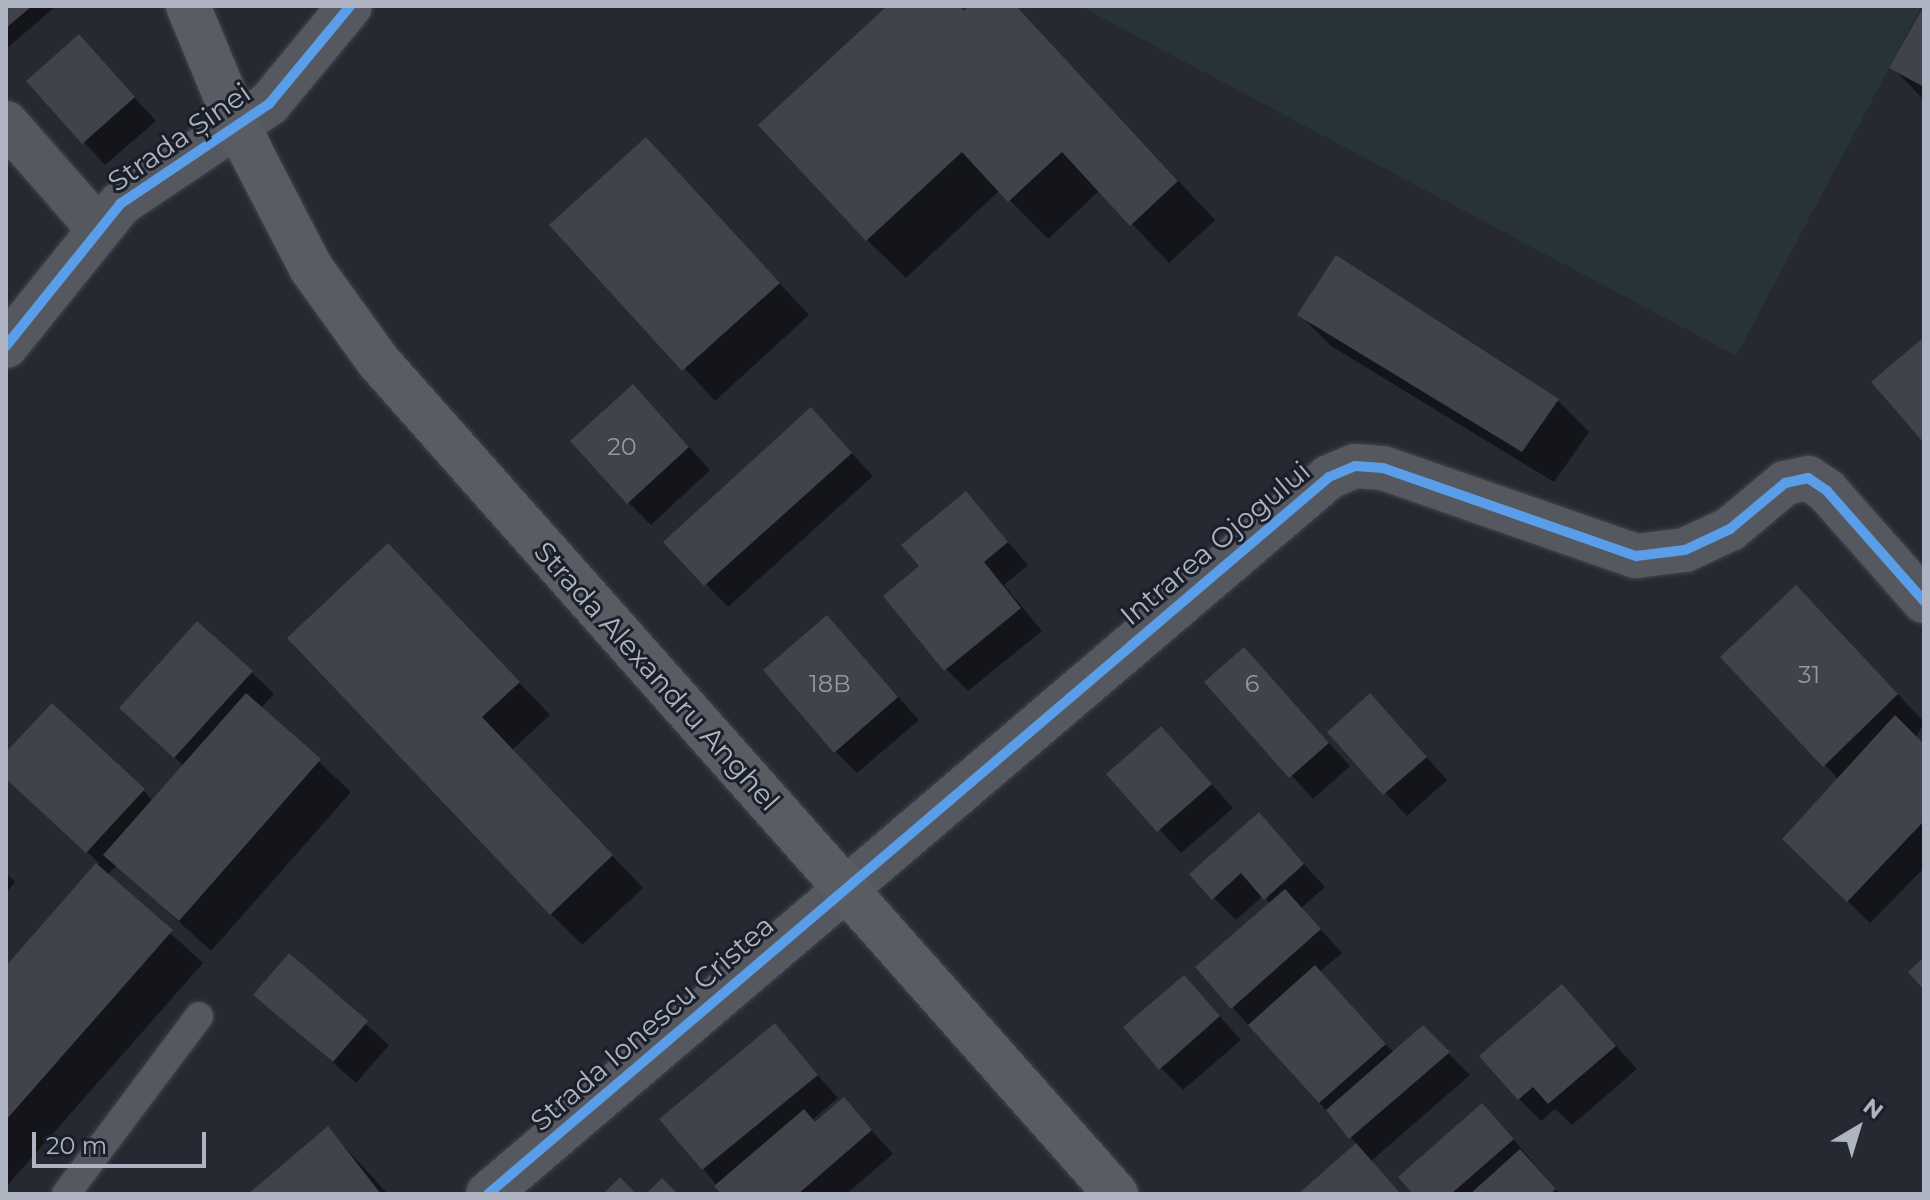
<!DOCTYPE html>
<meta charset="utf-8">
<style>
body{margin:0}
#map{position:relative;width:1930px;height:1200px;overflow:hidden;background:#262931;font-family:Montserrat,sans-serif}
div>[style]{position:absolute}
.green>*{inset:0;background:#273338}
.shadow>*{inset:0;background:#0007}
.building>*{inset:0;background:#404349}
.roads{filter:drop-shadow(0 0 2px #42444a) drop-shadow(0 0 2px #42444a)}
.lane>*{height:28px;margin:-14px;padding:0 14px;transform-origin:14px;border-radius:14px;background:#55585f}
.street>*{height:44px;margin:-22px;padding:0 22px;transform-origin:22px;border-radius:22px;background:#55585f}
.secondary>*{height:44px;margin:-22px;padding:0 22px;transform-origin:22px;border-radius:22px;background:#5a5c64}
.tram>*{height:2px;margin:-1px;padding:0 1px;transform-origin:1px;border-radius:1px;background:#595c62}
.cycleway>*{height:10px;margin:-5px;padding:0 5px;transform-origin:5px;border-radius:5px;background:#5a9eea}
span{translate:-50% -50%;white-space:nowrap;text-align:center;line-height:1.15;-webkit-text-stroke:6px #1a1f2a;paint-order:stroke}
.number-label{font-size:24px;color:#9398a4}
.number-label span{-webkit-text-stroke-width:0}
.street-label{font-size:28px;color:#afb4c2}
.frame{position:absolute;inset:0;border:8px solid #afb4c2;pointer-events:none}
.north{position:absolute;left:1818px;top:1088px;width:80px;height:80px;-webkit-text-stroke:6px #1a1f2a;paint-order:stroke;rotate:38deg;font-size:22px;font-weight:700;line-height:32px;text-align:center;color:#afb4c2}
.north::after{content:'';display:block;margin:auto;width:28px;height:36px;background:#afb4c2;clip-path:polygon(50% 0,100% 100%,50% 72%,0 100%)}
.scale{position:absolute;left:32px;top:1132px;width:174px;height:36px;box-sizing:border-box;border:4px solid #afb4c2;border-top:0;padding-left:10px;font-size:24px;line-height:28px;white-space:nowrap;color:#afb4c2;-webkit-text-stroke:6px #1a1f2a;paint-order:stroke}
</style>
<div id="map">
<div class="green">
<i style="clip-path:polygon(1080px 6px,1922px 6px,1736px 356px)"></i>
</div>
<div class="shadow">
<i style="clip-path:polygon(6px 6px,56px 6px,6px 49px)"></i>
<i style="clip-path:polygon(890px 6px,959px 6px,965px 12px,972px 6px,1015px 6px,1215px 220px,1169px 263px,1100px 190px,1048px 239px,1000px 190px,906px 278px,867px 240px)"></i>
<i style="clip-path:polygon(1924px 8px,1924px 100px,1892px 67px)"></i>
<i style="clip-path:polygon(79px 37px,156px 121px,105px 165px,29px 81px)"></i>
<i style="clip-path:polygon(646px 140px,809px 315px,715px 401px,552px 225px)"></i>
<i style="clip-path:polygon(1300px 315px,1558px 401px,1589px 432px,1554px 482px,1331px 346px)"></i>
<i style="clip-path:polygon(655px 409px,710px 470px,651px 525px,629px 503px)"></i>
<i style="clip-path:polygon(811px 410px,873px 476px,728px 607px,666px 542px)"></i>
<i style="clip-path:polygon(966px 494px,1028px 565px,1004px 585px,1042px 631px,968px 691px,946px 669px,922px 567px)"></i>
<i style="clip-path:polygon(419px 577px,550px 715px,512px 750px,643px 888px,582px 945px,551px 914px)"></i>
<i style="clip-path:polygon(827px 617px,919px 720px,857px 773px,835px 751px)"></i>
<i style="clip-path:polygon(1827px 619px,1924px 722px,1916px 738px,1924px 746px,1924px 868px,1870px 923px,1785px 839px,1839px 780px,1825px 765px)"></i>
<i style="clip-path:polygon(1244px 650px,1350px 766px,1313px 799px,1207px 682px)"></i>
<i style="clip-path:polygon(251px 672px,274px 694px,261px 708px,351px 792px,211px 951px,117px 865px,107px 875px,203px 963px,6px 1187px,6px 969px,99px 863px,6px 778px,6px 755px,143px 790px,153px 801px,184px 766px,121px 708px)"></i>
<i style="clip-path:polygon(1392px 718px,1447px 780px,1407px 816px,1330px 732px)"></i>
<i style="clip-path:polygon(1161px 729px,1233px 808px,1181px 853px,1109px 774px)"></i>
<i style="clip-path:polygon(1259px 815px,1325px 887px,1301px 908px,1342px 953px,1319px 972px,1394px 1053px,1423px 1028px,1470px 1075px,1371px 1161px,1401px 1194px,1301px 1194px,1357px 1144px,1232px 1007px,1271px 904px,1263px 896px,1236px 920px,1214px 898px)"></i>
<i style="clip-path:polygon(6px 873px,15px 882px,6px 893px)"></i>
<i style="clip-path:polygon(289px 956px,389px 1045px,356px 1083px,256px 995px)"></i>
<i style="clip-path:polygon(1184px 977px,1241px 1040px,1183px 1090px,1161px 1068px)"></i>
<i style="clip-path:polygon(1562px 986px,1637px 1069px,1572px 1125px,1555px 1109px,1541px 1121px,1519px 1099px)"></i>
<i style="clip-path:polygon(774px 1026px,838px 1098px,812px 1120px,816px 1124px,844px 1100px,893px 1154px,846px 1194px,724px 1194px,662px 1119px)"></i>
<i style="clip-path:polygon(1504px 1128px,1560px 1194px,1415px 1194px)"></i>
<i style="clip-path:polygon(328px 1129px,388px 1194px,251px 1194px)"></i>
</div>
<div class="building">
<i style="clip-path:polygon(6px 6px,32px 6px,6px 28px)"></i>
<i style="clip-path:polygon(887px 6px,960px 6px,964px 11px,969px 6px,1016px 6px,1178px 181px,1130px 226px,1062px 152px,1008px 202px,962px 152px,866px 241px,758px 125px)"></i>
<i style="clip-path:polygon(1924px 6px,1924px 87px,1889px 68px)"></i>
<i style="clip-path:polygon(79px 34px,135px 97px,82px 144px,26px 81px)"></i>
<i style="clip-path:polygon(646px 137px,780px 283px,682px 371px,549px 225px)"></i>
<i style="clip-path:polygon(1336px 255px,1559px 399px,1522px 452px,1297px 315px)"></i>
<i style="clip-path:polygon(1924px 337px,1924px 443px,1871px 382px)"></i>
<i style="clip-path:polygon(633px 384px,689px 447px,627px 504px,570px 441px)"></i>
<i style="clip-path:polygon(811px 407px,852px 453px,704px 586px,663px 542px)"></i>
<i style="clip-path:polygon(966px 491px,1008px 542px,984px 562px,1021px 608px,944px 671px,883px 596px,919px 566px,901px 545px)"></i>
<i style="clip-path:polygon(388px 543px,520px 682px,482px 717px,613px 855px,550px 915px,287px 638px)"></i>
<i style="clip-path:polygon(1796px 585px,1898px 694px,1823px 767px,1720px 657px)"></i>
<i style="clip-path:polygon(827px 615px,898px 697px,834px 753px,763px 670px)"></i>
<i style="clip-path:polygon(197px 621px,253px 671px,174px 758px,119px 708px)"></i>
<i style="clip-path:polygon(1244px 647px,1329px 743px,1289px 778px,1204px 682px)"></i>
<i style="clip-path:polygon(246px 693px,321px 759px,179px 921px,103px 855px)"></i>
<i style="clip-path:polygon(1370px 693px,1427px 757px,1383px 795px,1327px 732px)"></i>
<i style="clip-path:polygon(52px 703px,145px 789px,86px 853px,6px 779px,6px 752px)"></i>
<i style="clip-path:polygon(1895px 715px,1924px 744px,1924px 821px,1847px 902px,1782px 839px)"></i>
<i style="clip-path:polygon(1161px 726px,1212px 784px,1157px 832px,1106px 774px)"></i>
<i style="clip-path:polygon(1259px 812px,1304px 864px,1264px 900px,1241px 873px,1212px 900px,1189px 874px)"></i>
<i style="clip-path:polygon(96px 863px,173px 930px,6px 1120px,6px 966px)"></i>
<i style="clip-path:polygon(1285px 889px,1321px 929px,1231px 1009px,1195px 967px)"></i>
<i style="clip-path:polygon(289px 953px,368px 1021px,333px 1062px,253px 995px)"></i>
<i style="clip-path:polygon(1924px 957px,1924px 990px,1908px 972px)"></i>
<i style="clip-path:polygon(1315px 965px,1386px 1044px,1319px 1103px,1248px 1025px)"></i>
<i style="clip-path:polygon(1184px 975px,1220px 1016px,1159px 1070px,1123px 1027px)"></i>
<i style="clip-path:polygon(1562px 984px,1616px 1046px,1548px 1104px,1533px 1087px,1518px 1100px,1479px 1056px)"></i>
<i style="clip-path:polygon(775px 1023px,818px 1075px,702px 1170px,659px 1119px)"></i>
<i style="clip-path:polygon(1423px 1025px,1450px 1052px,1349px 1139px,1326px 1110px)"></i>
<i style="clip-path:polygon(844px 1097px,872px 1130px,798px 1194px,721px 1194px,714px 1186px,804px 1109px,815px 1122px)"></i>
<i style="clip-path:polygon(1482px 1103px,1514px 1139px,1451px 1194px,1413px 1194px,1398px 1177px)"></i>
<i style="clip-path:polygon(328px 1126px,381px 1194px,248px 1194px)"></i>
<i style="clip-path:polygon(1356px 1143px,1401px 1194px,1298px 1194px)"></i>
<i style="clip-path:polygon(1520px 1149px,1556px 1189px,1550px 1194px,1470px 1194px)"></i>
<i style="clip-path:polygon(620px 1177px,636px 1194px,603px 1194px)"></i>
<i style="clip-path:polygon(662px 1178px,678px 1194px,646px 1194px)"></i>
</div>
<div class="roads">
<div class="lane">
<i style="left:66px;top:1194px;width:222px;rotate:-53.2deg"></i>
</div>
<div class="street">
<i style="left:6px;top:123px;width:140px;rotate:48.8deg"></i>
<i style="left:6px;top:346px;width:182px;rotate:-51.2deg"></i>
<i style="left:120px;top:204px;width:179px;rotate:-33.9deg"></i>
<i style="left:269px;top:104px;width:127px;rotate:-50.4deg"></i>
<i style="left:488px;top:1194px;width:1105px;rotate:-40.45deg"></i>
<i style="left:1329px;top:477px;width:28px;rotate:-23deg"></i>
<i style="left:1355px;top:466px;width:28px;rotate:4deg"></i>
<i style="left:1383px;top:468px;width:268px;rotate:19.2deg"></i>
<i style="left:1636px;top:556px;width:49px;rotate:-7deg"></i>
<i style="left:1685px;top:550px;width:50px;rotate:-25deg"></i>
<i style="left:1730px;top:529px;width:72px;rotate:-39.9deg"></i>
<i style="left:1785px;top:483px;width:24px;rotate:-12deg"></i>
<i style="left:1808px;top:478px;width:23px;rotate:34deg"></i>
<i style="left:1827px;top:491px;width:147px;rotate:48.6deg"></i>
</div>
<div class="secondary">
<i style="left:188px;top:6px;width:133px;rotate:67.5deg"></i>
<i style="left:239px;top:129px;width:157px;rotate:62.6deg"></i>
<i style="left:311px;top:268px;width:115px;rotate:54.2deg"></i>
<i style="left:378px;top:361px;width:1113px;rotate:48.46deg"></i>
</div>
</div>
<div class="tram">
<i style="left:174px;top:6px;width:123px;rotate:69.1deg"></i>
<i style="left:218px;top:121px;width:156px;rotate:62.9deg"></i>
<i style="left:289px;top:260px;width:139px;rotate:56.8deg"></i>
<i style="left:365px;top:376px;width:1094px;rotate:48.41deg"></i>
<i style="left:206px;top:6px;width:274px;rotate:64.9deg"></i>
<i style="left:322px;top:254px;width:130px;rotate:55.9deg"></i>
<i style="left:395px;top:362px;width:1111px;rotate:48.46deg"></i>
</div>
<div class="cycleway">
<i style="left:6px;top:346px;width:182px;rotate:-51.2deg"></i>
<i style="left:120px;top:204px;width:179px;rotate:-33.9deg"></i>
<i style="left:269px;top:104px;width:127px;rotate:-50.4deg"></i>
<i style="left:488px;top:1194px;width:1105px;rotate:-40.45deg"></i>
<i style="left:1329px;top:477px;width:28px;rotate:-23deg"></i>
<i style="left:1355px;top:466px;width:28px;rotate:4deg"></i>
<i style="left:1383px;top:468px;width:268px;rotate:19.2deg"></i>
<i style="left:1636px;top:556px;width:49px;rotate:-7deg"></i>
<i style="left:1685px;top:550px;width:50px;rotate:-25deg"></i>
<i style="left:1730px;top:529px;width:72px;rotate:-39.9deg"></i>
<i style="left:1785px;top:483px;width:24px;rotate:-12deg"></i>
<i style="left:1808px;top:478px;width:23px;rotate:34deg"></i>
<i style="left:1827px;top:491px;width:147px;rotate:48.6deg"></i>
</div>
<div class="number-label">
<span style="left:622px;top:447px">20</span>
<span style="left:1809px;top:675px">31</span>
<span style="left:830px;top:684px">18В</span>
<span style="left:1252px;top:684px">6</span>
</div>
<div class="street-label">
<span style="left:179px;top:137px;rotate:-35deg">Strada Șinei</span>
<span style="left:1215px;top:543px;rotate:-40deg">Intrarea Ojogului</span>
<span style="left:657px;top:676px;rotate:48deg">Strada Alexandru Anghel</span>
<span style="left:652px;top:1023px;rotate:-41deg">Strada Ionescu Cristea</span>
</div>
<div class="frame"></div>
<div class="north">N</div>
<div class="scale">20 m</div>
</div>
